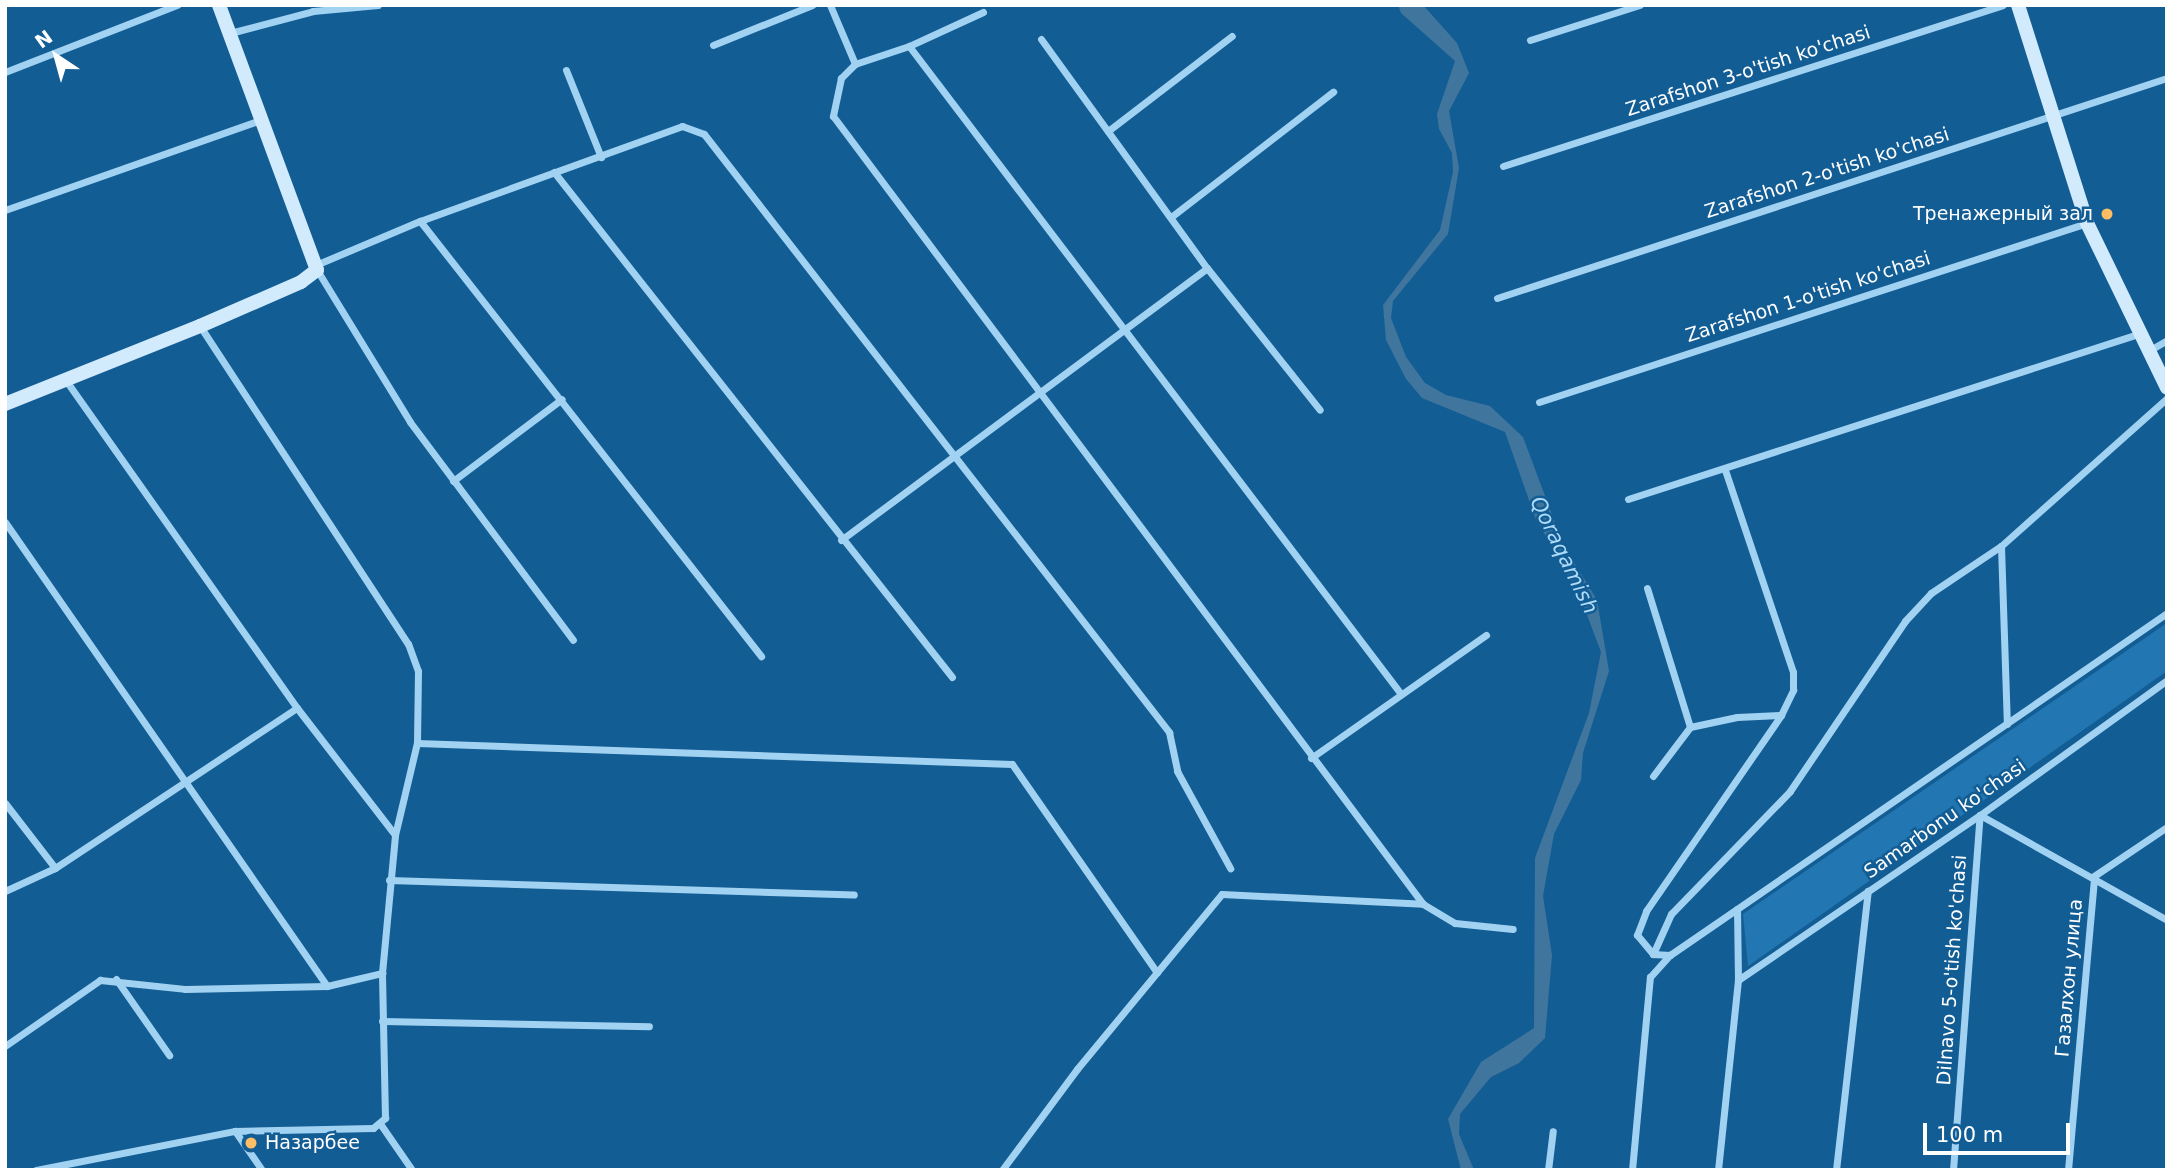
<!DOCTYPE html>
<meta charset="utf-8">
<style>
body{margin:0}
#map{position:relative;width:2172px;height:1175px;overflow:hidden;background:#135d95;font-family:"DejaVu Sans",sans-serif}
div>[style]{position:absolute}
.green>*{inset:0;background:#2277b2}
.water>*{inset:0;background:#40759d}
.street>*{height:7px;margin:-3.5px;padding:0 3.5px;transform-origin:3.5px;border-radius:3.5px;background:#a2d2f2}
.secondary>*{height:14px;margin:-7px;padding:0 7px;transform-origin:7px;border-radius:7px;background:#d1eafc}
.dots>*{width:19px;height:19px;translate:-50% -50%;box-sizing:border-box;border:4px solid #135d95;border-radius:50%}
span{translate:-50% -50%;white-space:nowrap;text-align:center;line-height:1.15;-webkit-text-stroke:5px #135d95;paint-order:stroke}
.street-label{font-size:19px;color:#fff}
.poi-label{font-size:19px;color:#fff}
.right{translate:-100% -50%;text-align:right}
.left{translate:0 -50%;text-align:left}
.water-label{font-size:21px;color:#afdbf9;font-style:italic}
.frame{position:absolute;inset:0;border:7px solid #fff;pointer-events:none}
.north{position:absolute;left:21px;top:21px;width:70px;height:70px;-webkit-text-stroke:5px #135d95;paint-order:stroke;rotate:324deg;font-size:19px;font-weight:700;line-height:28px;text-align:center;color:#fff}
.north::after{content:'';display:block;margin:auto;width:24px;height:32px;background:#fff;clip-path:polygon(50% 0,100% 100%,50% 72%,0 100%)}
.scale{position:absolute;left:1923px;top:1123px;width:147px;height:32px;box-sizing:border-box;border:4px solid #fff;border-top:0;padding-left:9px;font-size:21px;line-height:24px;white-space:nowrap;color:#fff;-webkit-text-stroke:5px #135d95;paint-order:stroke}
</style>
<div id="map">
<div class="green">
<i style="clip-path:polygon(2167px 623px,2167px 671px,1748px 966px,1743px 914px)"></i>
</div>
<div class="water">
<i style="clip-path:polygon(1398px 5px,1423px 5px,1457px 43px,1469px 73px,1449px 111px,1459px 168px,1448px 234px,1393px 301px,1391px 318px,1406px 357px,1425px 383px,1446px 395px,1490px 406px,1523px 437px,1563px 544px,1597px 600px,1609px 671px,1583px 753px,1581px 780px,1554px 834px,1543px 896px,1552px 955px,1545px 1038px,1519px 1063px,1491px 1077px,1460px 1114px,1459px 1134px,1474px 1170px,1461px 1170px,1448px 1119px,1481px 1062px,1534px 1028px,1535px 858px,1589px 713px,1601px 652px,1581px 599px,1535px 517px,1505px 432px,1422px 398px,1406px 379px,1386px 340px,1383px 305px,1440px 230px,1453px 172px,1452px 153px,1439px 129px,1437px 114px,1455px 61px,1401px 13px)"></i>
</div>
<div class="street">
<i style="left:830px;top:5px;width:64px;rotate:67deg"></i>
<i style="left:983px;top:12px;width:81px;rotate:155.3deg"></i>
<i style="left:909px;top:46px;width:57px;rotate:161.6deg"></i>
<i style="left:855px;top:64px;width:20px;rotate:135deg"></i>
<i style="left:841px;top:78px;width:39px;rotate:102deg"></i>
<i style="left:833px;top:116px;width:984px;rotate:53.18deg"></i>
<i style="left:230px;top:33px;width:86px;rotate:-14.8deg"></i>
<i style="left:313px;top:11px;width:65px;rotate:-5.3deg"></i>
<i style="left:1041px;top:39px;width:283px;rotate:54.1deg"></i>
<i style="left:1207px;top:268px;width:181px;rotate:51.5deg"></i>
<i style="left:1530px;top:40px;width:115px;rotate:-17.7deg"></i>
<i style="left:713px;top:45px;width:107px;rotate:-22deg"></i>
<i style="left:909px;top:46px;width:814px;rotate:52.79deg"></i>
<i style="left:566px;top:70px;width:94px;rotate:68.1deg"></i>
<i style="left:5px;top:72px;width:185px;rotate:-21.3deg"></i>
<i style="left:1108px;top:131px;width:156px;rotate:-37.5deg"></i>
<i style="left:1503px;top:166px;width:525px;rotate:-17.85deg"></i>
<i style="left:554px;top:172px;width:643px;rotate:51.76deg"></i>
<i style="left:5px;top:210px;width:268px;rotate:-19.4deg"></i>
<i style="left:1171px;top:217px;width:205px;rotate:-37.7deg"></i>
<i style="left:420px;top:221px;width:553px;rotate:51.91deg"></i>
<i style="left:318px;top:264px;width:111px;rotate:-22.9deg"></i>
<i style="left:420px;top:221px;width:279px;rotate:-19.9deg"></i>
<i style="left:682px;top:126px;width:23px;rotate:20deg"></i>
<i style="left:704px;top:134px;width:758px;rotate:52.13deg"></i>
<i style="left:1169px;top:732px;width:40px;rotate:78deg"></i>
<i style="left:1177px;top:771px;width:111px;rotate:61.3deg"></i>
<i style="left:317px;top:270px;width:178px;rotate:58.5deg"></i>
<i style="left:410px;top:422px;width:272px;rotate:53.2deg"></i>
<i style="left:1497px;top:298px;width:705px;rotate:-18.18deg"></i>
<i style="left:2150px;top:350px;width:20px;rotate:-30deg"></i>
<i style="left:67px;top:382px;width:399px;rotate:54.8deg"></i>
<i style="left:297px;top:708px;width:160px;rotate:52.3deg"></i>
<i style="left:1539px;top:402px;width:576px;rotate:-18.09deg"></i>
<i style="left:453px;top:481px;width:136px;rotate:-37deg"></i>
<i style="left:1628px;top:499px;width:539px;rotate:-17.93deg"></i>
<i style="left:5px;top:522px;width:565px;rotate:55.24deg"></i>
<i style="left:841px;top:540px;width:456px;rotate:-36.6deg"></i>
<i style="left:2001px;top:546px;width:178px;rotate:88.1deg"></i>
<i style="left:1647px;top:588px;width:145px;rotate:72.8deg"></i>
<i style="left:417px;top:743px;width:595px;rotate:2.02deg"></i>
<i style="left:1012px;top:764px;width:254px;rotate:55.2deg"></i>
<i style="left:1311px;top:758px;width:214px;rotate:-35.1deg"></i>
<i style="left:1653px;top:776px;width:61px;rotate:-52.9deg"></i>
<i style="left:1690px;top:727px;width:48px;rotate:-12deg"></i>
<i style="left:1737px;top:717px;width:44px;rotate:-2.6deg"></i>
<i style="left:5px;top:803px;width:82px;rotate:52.4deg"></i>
<i style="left:389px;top:880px;width:465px;rotate:1.8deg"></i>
<i style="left:5px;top:891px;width:55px;rotate:-24.7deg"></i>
<i style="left:55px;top:868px;width:290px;rotate:-33.5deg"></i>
<i style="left:1653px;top:954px;width:44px;rotate:-65.8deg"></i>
<i style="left:1671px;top:914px;width:171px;rotate:-45.9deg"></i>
<i style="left:1790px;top:791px;width:205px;rotate:-55.9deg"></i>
<i style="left:1905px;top:621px;width:38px;rotate:-47deg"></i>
<i style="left:1931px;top:593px;width:84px;rotate:-33.9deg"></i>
<i style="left:2001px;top:546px;width:222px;rotate:-41.7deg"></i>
<i style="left:1670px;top:955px;width:17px;rotate:-177deg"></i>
<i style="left:1653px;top:954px;width:25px;rotate:-130deg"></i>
<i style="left:1637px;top:935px;width:26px;rotate:-69deg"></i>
<i style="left:1646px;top:911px;width:238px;rotate:-55.4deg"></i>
<i style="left:1781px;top:715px;width:28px;rotate:-64deg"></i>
<i style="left:1793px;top:690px;width:18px;rotate:-90deg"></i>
<i style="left:1793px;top:672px;width:213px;rotate:-108.6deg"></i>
<i style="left:116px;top:979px;width:93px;rotate:55.1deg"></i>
<i style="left:1738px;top:980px;width:293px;rotate:-34.3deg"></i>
<i style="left:1980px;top:815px;width:231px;rotate:-35.8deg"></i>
<i style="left:382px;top:1021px;width:267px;rotate:1.1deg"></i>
<i style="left:5px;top:1046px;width:116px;rotate:-34.8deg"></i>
<i style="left:100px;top:980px;width:85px;rotate:6deg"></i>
<i style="left:185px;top:989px;width:142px;rotate:-1.2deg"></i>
<i style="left:327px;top:986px;width:57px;rotate:-13.3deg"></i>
<i style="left:381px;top:1125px;width:55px;rotate:55.4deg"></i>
<i style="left:235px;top:1131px;width:47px;rotate:55.3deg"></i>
<i style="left:36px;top:1170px;width:203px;rotate:-11.1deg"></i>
<i style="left:235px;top:1131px;width:138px;rotate:-1.2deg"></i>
<i style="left:373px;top:1128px;width:16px;rotate:-40deg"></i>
<i style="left:385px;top:1118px;width:145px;rotate:-91.2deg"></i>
<i style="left:382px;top:973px;width:139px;rotate:-84.6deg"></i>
<i style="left:395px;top:835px;width:95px;rotate:-76.6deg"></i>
<i style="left:417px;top:743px;width:72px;rotate:-89.2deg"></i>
<i style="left:418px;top:671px;width:29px;rotate:-110deg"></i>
<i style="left:408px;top:644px;width:380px;rotate:-123.2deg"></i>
<i style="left:1002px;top:1170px;width:126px;rotate:-53.4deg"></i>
<i style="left:1077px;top:1069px;width:227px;rotate:-50.4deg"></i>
<i style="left:1222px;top:894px;width:201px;rotate:2.8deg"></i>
<i style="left:1423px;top:904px;width:37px;rotate:31deg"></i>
<i style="left:1455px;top:923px;width:58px;rotate:5.9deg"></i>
<i style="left:1548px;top:1170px;width:39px;rotate:-83deg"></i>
<i style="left:1632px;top:1170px;width:194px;rotate:-84.7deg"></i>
<i style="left:1650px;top:977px;width:30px;rotate:-48deg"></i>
<i style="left:1670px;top:955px;width:603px;rotate:-34.53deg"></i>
<i style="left:1718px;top:1170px;width:191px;rotate:-84deg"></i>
<i style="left:1738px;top:980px;width:71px;rotate:-90.8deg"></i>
<i style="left:1836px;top:1170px;width:281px;rotate:-83.5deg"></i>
<i style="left:1953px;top:1170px;width:356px;rotate:-85.7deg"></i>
<i style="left:1980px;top:815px;width:214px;rotate:29.3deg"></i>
<i style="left:2068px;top:1170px;width:295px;rotate:-84.9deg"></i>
<i style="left:2094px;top:876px;width:88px;rotate:-33.9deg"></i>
</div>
<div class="secondary">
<i style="left:2018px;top:5px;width:229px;rotate:72.4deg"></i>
<i style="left:2087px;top:223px;width:183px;rotate:64.1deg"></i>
<i style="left:5px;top:404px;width:210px;rotate:-21.8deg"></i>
<i style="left:200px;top:326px;width:110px;rotate:-23.5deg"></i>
<i style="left:301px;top:282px;width:20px;rotate:-37deg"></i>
<i style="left:317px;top:270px;width:283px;rotate:-110.3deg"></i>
</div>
<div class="dots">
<i style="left:2107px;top:214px;background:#ffbd64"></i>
<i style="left:251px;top:1143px;background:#ffbd64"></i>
</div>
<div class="street-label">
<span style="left:1748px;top:71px;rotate:-18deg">Zarafshon 3-o'tish ko'chasi</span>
<span style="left:1827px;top:173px;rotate:-18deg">Zarafshon 2-o'tish ko'chasi</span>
<span style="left:1808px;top:297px;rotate:-18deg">Zarafshon 1-o'tish ko'chasi</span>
<span style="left:1945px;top:819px;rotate:-35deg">Samarbonu ko'chasi</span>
<span style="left:1952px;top:970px;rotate:-86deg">Dilnavo 5-o'tish ko'chasi</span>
<span style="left:2069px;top:978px;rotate:-85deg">Газалхон улица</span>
</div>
<div class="poi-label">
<span class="right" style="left:2093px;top:214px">Тренажерный зал</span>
<span class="left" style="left:265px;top:1143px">Назарбее</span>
</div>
<div class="water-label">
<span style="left:1564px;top:555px;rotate:64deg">Qoraqamish</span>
</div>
<div class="frame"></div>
<div class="north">N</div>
<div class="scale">100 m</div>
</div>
